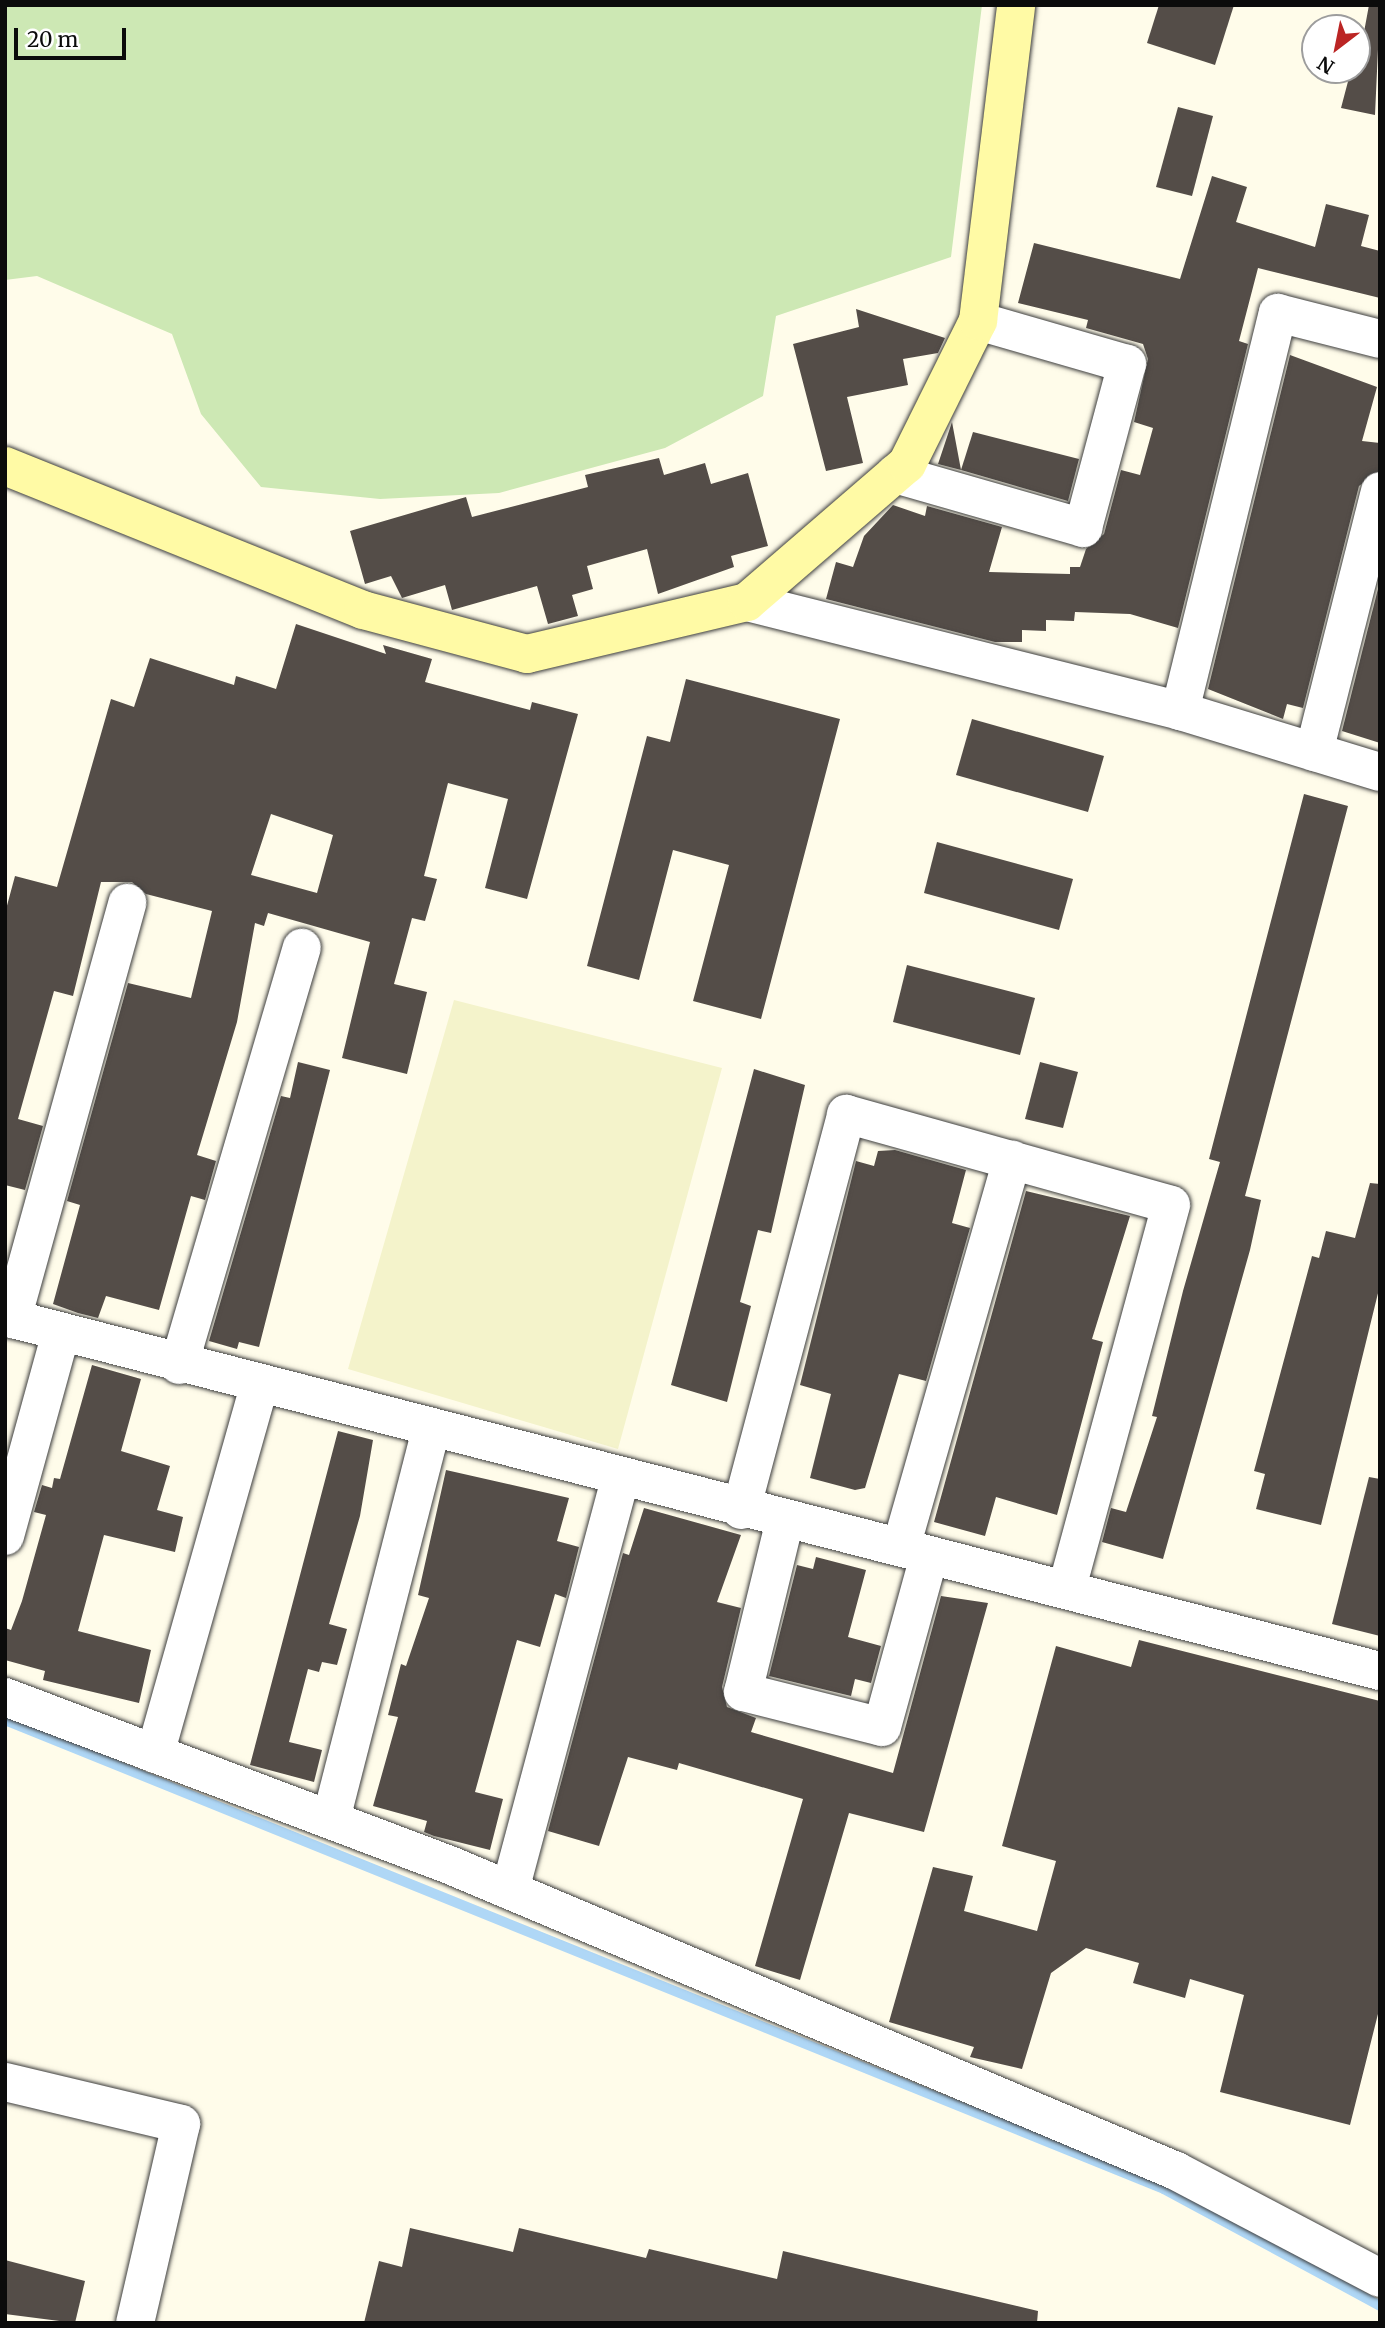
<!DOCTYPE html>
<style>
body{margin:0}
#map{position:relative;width:1385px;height:2328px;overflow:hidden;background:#fffcea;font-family:Merriweather,serif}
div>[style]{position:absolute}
.farmland>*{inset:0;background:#f4f3cb}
.green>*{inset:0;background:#cde8b4}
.stream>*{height:10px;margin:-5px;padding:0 5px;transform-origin:5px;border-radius:5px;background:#afd7f6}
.building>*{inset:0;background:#544d48}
.roads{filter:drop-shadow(0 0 2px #3e3e3e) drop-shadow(0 0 2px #3e3e3e)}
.street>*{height:38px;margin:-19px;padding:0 19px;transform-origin:19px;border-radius:19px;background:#fff}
.secondary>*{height:38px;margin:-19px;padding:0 19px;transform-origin:19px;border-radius:19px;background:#fffaa5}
span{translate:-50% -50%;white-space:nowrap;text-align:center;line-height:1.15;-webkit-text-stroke:7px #fff;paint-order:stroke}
.frame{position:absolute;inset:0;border:7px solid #0b0b0b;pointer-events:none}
.north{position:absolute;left:1301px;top:14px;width:70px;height:70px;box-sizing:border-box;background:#fff;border:2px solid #9d9d9d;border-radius:50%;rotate:212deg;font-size:19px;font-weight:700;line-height:28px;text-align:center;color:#0b0b0b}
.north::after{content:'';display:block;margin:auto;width:24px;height:32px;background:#bb2524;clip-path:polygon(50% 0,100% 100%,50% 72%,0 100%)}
.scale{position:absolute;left:14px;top:28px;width:112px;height:32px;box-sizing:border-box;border:4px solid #0b0b0b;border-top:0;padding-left:9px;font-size:21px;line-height:24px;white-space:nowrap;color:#0b0b0b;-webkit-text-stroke:5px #fff;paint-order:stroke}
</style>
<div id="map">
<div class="farmland">
<i style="clip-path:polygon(454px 1000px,722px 1068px,618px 1449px,348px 1369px)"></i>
</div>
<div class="green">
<i style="clip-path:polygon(5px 5px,982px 5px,951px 257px,776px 316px,763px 396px,665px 448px,499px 493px,380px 499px,261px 487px,201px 414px,172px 334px,37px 276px,5px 280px)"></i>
</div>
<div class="stream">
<i style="left:5px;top:1720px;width:1250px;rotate:22.03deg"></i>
<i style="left:1164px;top:2189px;width:246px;rotate:28.4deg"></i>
</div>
<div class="building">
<i style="clip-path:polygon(1159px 5px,1234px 5px,1215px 65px,1147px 43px)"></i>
<i style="clip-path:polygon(1369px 5px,1380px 5px,1375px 115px,1341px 108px,1351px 70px,1357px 70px)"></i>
<i style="clip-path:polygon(1178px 107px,1213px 116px,1192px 196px,1156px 187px)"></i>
<i style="clip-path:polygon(1212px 176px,1247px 187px,1236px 222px,1315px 247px,1326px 204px,1369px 215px,1361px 246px,1380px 251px,1380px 298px,1258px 268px,1239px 341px,1248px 344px,1178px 628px,1130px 614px,1075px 612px,1074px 621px,1046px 620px,1046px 631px,1022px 630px,1022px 642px,995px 642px,826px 599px,836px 562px,853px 567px,864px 536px,893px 505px,925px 516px,927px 506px,1002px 527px,989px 572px,1070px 574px,1070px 567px,1080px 567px,1086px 549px,1104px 534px,1121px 470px,1140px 475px,1153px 428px,1134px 422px,1148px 359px,1143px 344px,1086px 328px,1088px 320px,1018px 303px,1034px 243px,1180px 279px)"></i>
<i style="clip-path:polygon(856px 309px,945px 338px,938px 353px,903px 359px,908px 385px,847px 397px,863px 463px,826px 471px,793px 344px,859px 327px)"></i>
<i style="clip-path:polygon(1290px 355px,1377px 387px,1362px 441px,1380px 443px,1380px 470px,1359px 486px,1303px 708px,1287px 704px,1283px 719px,1208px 689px)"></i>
<i style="clip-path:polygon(952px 422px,961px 470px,938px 464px)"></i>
<i style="clip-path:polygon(973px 432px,1079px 459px,1068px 501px,961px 470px)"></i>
<i style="clip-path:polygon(659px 458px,664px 475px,705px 463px,711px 484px,748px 473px,768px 546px,731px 556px,734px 567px,658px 594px,647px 549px,587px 566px,593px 589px,572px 595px,578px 616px,548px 624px,537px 586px,452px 610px,445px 585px,402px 598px,391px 576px,365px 584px,350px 531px,466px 497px,472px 517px,588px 487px,585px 475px)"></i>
<i style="clip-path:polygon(1380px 581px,1380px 743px,1342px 731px)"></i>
<i style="clip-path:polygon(evenodd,296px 624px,386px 654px,383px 645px,432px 659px,425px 682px,530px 710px,532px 702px,578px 714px,527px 899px,485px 888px,508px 799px,448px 783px,424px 876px,437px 879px,425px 921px,412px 918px,394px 984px,427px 992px,407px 1074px,342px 1058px,370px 942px,268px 913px,264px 926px,255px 923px,237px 1022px,197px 1155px,216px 1161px,205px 1200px,191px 1196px,159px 1310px,106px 1296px,98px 1318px,78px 1313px,53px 1304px,80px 1205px,67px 1201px,128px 983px,191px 998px,212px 911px,146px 894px,132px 882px,101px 882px,73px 996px,54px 991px,18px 1119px,43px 1126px,25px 1190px,5px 1185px,5px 913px,15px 876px,57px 887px,111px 699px,134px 707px,150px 658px,234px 685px,236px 676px,276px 689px,296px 624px,271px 814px,333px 835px,317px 893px,251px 875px,271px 814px)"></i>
<i style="clip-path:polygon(686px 679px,840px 719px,761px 1019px,693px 1001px,729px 865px,673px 850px,639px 980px,587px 966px,647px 736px,670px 742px)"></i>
<i style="clip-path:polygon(972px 719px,1104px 756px,1088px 812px,956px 775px)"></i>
<i style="clip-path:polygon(1304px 794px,1348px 806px,1245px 1196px,1261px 1200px,1250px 1250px,1163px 1559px,1102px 1542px,1111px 1508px,1126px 1512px,1157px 1417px,1152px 1416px,1183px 1291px,1220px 1162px,1209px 1159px)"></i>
<i style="clip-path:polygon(937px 842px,1073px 879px,1059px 930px,924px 893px)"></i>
<i style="clip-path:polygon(907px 965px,1035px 998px,1020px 1055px,893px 1022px)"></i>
<i style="clip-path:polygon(298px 1062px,330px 1070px,259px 1347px,239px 1342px,237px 1349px,209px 1341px,281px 1096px,290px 1098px)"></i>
<i style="clip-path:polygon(1040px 1062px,1078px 1072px,1063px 1128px,1025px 1119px)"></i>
<i style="clip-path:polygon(754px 1069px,805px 1085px,771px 1233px,758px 1230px,740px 1302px,751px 1306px,727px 1402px,671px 1385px)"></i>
<i style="clip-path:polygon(895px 1150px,966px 1170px,952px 1223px,970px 1228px,926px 1381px,899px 1374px,865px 1488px,855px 1490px,810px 1478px,831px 1394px,800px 1385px,856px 1161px,874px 1166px,878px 1151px)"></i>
<i style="clip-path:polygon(1370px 1183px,1380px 1184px,1380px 1285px,1321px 1525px,1256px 1509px,1265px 1474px,1254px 1471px,1312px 1256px,1319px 1258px,1326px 1231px,1355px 1238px)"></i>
<i style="clip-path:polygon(1026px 1191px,1130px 1216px,1092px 1339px,1103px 1342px,1057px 1515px,996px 1497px,985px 1536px,934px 1522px)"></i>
<i style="clip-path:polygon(92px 1365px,141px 1379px,121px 1451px,170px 1466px,157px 1510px,183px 1517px,175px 1552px,104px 1535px,78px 1631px,151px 1650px,139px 1703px,43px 1680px,45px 1671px,5px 1660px,5px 1628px,11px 1630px,22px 1601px,46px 1515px,34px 1512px,42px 1485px,52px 1488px,54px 1478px,60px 1479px)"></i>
<i style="clip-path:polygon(338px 1431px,373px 1440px,360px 1516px,329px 1624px,347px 1629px,337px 1665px,322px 1662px,319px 1672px,308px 1669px,289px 1742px,322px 1750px,314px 1782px,250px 1765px)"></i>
<i style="clip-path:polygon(446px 1470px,569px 1498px,557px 1541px,579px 1547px,566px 1598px,555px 1594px,540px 1647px,517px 1640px,475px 1792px,503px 1799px,490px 1850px,434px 1836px,424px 1832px,427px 1821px,373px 1806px,398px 1717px,388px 1715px,401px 1664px,406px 1666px,429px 1598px,418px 1595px)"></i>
<i style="clip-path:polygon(1369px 1477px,1380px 1479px,1380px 1636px,1332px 1624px)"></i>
<i style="clip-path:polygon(644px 1508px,741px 1535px,717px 1602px,741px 1608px,722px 1687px,727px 1707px,756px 1718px,751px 1732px,893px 1773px,941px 1596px,988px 1603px,924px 1832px,849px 1813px,800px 1980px,755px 1966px,803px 1799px,679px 1763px,677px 1770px,628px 1757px,599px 1846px,548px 1831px,623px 1553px,629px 1555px)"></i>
<i style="clip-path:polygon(816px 1557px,866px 1570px,848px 1637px,881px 1646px,871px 1683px,855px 1679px,851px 1696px,769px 1676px,797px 1565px,813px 1569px)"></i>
<i style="clip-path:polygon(1139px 1640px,1380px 1701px,1380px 2006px,1350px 2125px,1220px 2092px,1244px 1995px,1190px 1979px,1185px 1998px,1133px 1983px,1139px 1963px,1086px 1948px,1051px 1973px,1022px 2069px,970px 2057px,974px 2047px,889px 2022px,933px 1867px,973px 1876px,964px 1911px,1037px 1931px,1056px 1861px,1002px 1846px,1056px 1646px,1131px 1667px)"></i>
<i style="clip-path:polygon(410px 2228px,513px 2252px,519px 2228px,646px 2258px,649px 2249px,777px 2279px,783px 2251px,1038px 2311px,1037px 2323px,364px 2323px,379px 2261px,402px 2267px)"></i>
<i style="clip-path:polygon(5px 2260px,85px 2281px,75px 2323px,5px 2314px)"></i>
</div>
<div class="roads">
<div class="street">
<i style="left:895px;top:474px;width:196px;rotate:16deg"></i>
<i style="left:1083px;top:528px;width:170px;rotate:-75deg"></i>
<i style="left:1127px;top:364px;width:155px;rotate:-163.9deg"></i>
<i style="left:747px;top:602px;width:447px;rotate:14.1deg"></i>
<i style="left:1180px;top:711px;width:209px;rotate:17deg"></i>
<i style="left:1180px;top:711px;width:410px;rotate:-76.2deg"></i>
<i style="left:1278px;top:313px;width:105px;rotate:14.3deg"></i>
<i style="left:1314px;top:752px;width:269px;rotate:-75.8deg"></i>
<i style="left:5px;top:1317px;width:1420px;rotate:14.44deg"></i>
<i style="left:12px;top:1319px;width:432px;rotate:-74.5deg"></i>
<i style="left:179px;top:1365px;width:435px;rotate:-73.6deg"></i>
<i style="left:741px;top:1510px;width:410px;rotate:-75.1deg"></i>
<i style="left:846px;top:1114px;width:337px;rotate:15.6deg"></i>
<i style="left:1171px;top:1205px;width:397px;rotate:105.2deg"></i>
<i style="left:785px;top:1520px;width:177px;rotate:103.7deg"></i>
<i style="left:743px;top:1692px;width:143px;rotate:14.1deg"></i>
<i style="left:882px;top:1727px;width:177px;rotate:-74.6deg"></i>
<i style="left:5px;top:1536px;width:211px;rotate:-74.6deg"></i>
<i style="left:901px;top:1547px;width:403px;rotate:-74deg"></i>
<i style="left:5px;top:1697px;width:478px;rotate:20.7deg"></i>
<i style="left:452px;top:1866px;width:786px;rotate:22.84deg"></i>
<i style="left:1176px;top:2171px;width:230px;rotate:27.7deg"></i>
<i style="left:155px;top:1754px;width:382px;rotate:-74.2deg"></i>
<i style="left:331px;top:1819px;width:402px;rotate:-75.6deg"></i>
<i style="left:510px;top:1890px;width:425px;rotate:-75deg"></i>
<i style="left:5px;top:2082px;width:181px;rotate:13.4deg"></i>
<i style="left:181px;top:2124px;width:204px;rotate:103deg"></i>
</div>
<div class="secondary">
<i style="left:5px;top:466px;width:386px;rotate:21.9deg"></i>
<i style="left:363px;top:610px;width:170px;rotate:15deg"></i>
<i style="left:527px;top:654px;width:226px;rotate:-13.3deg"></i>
<i style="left:747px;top:602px;width:211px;rotate:-40.8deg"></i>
<i style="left:907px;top:464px;width:160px;rotate:-63.6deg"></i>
<i style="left:978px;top:321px;width:318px;rotate:-83.1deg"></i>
</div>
</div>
<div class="frame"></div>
<div class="north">N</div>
<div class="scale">20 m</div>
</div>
